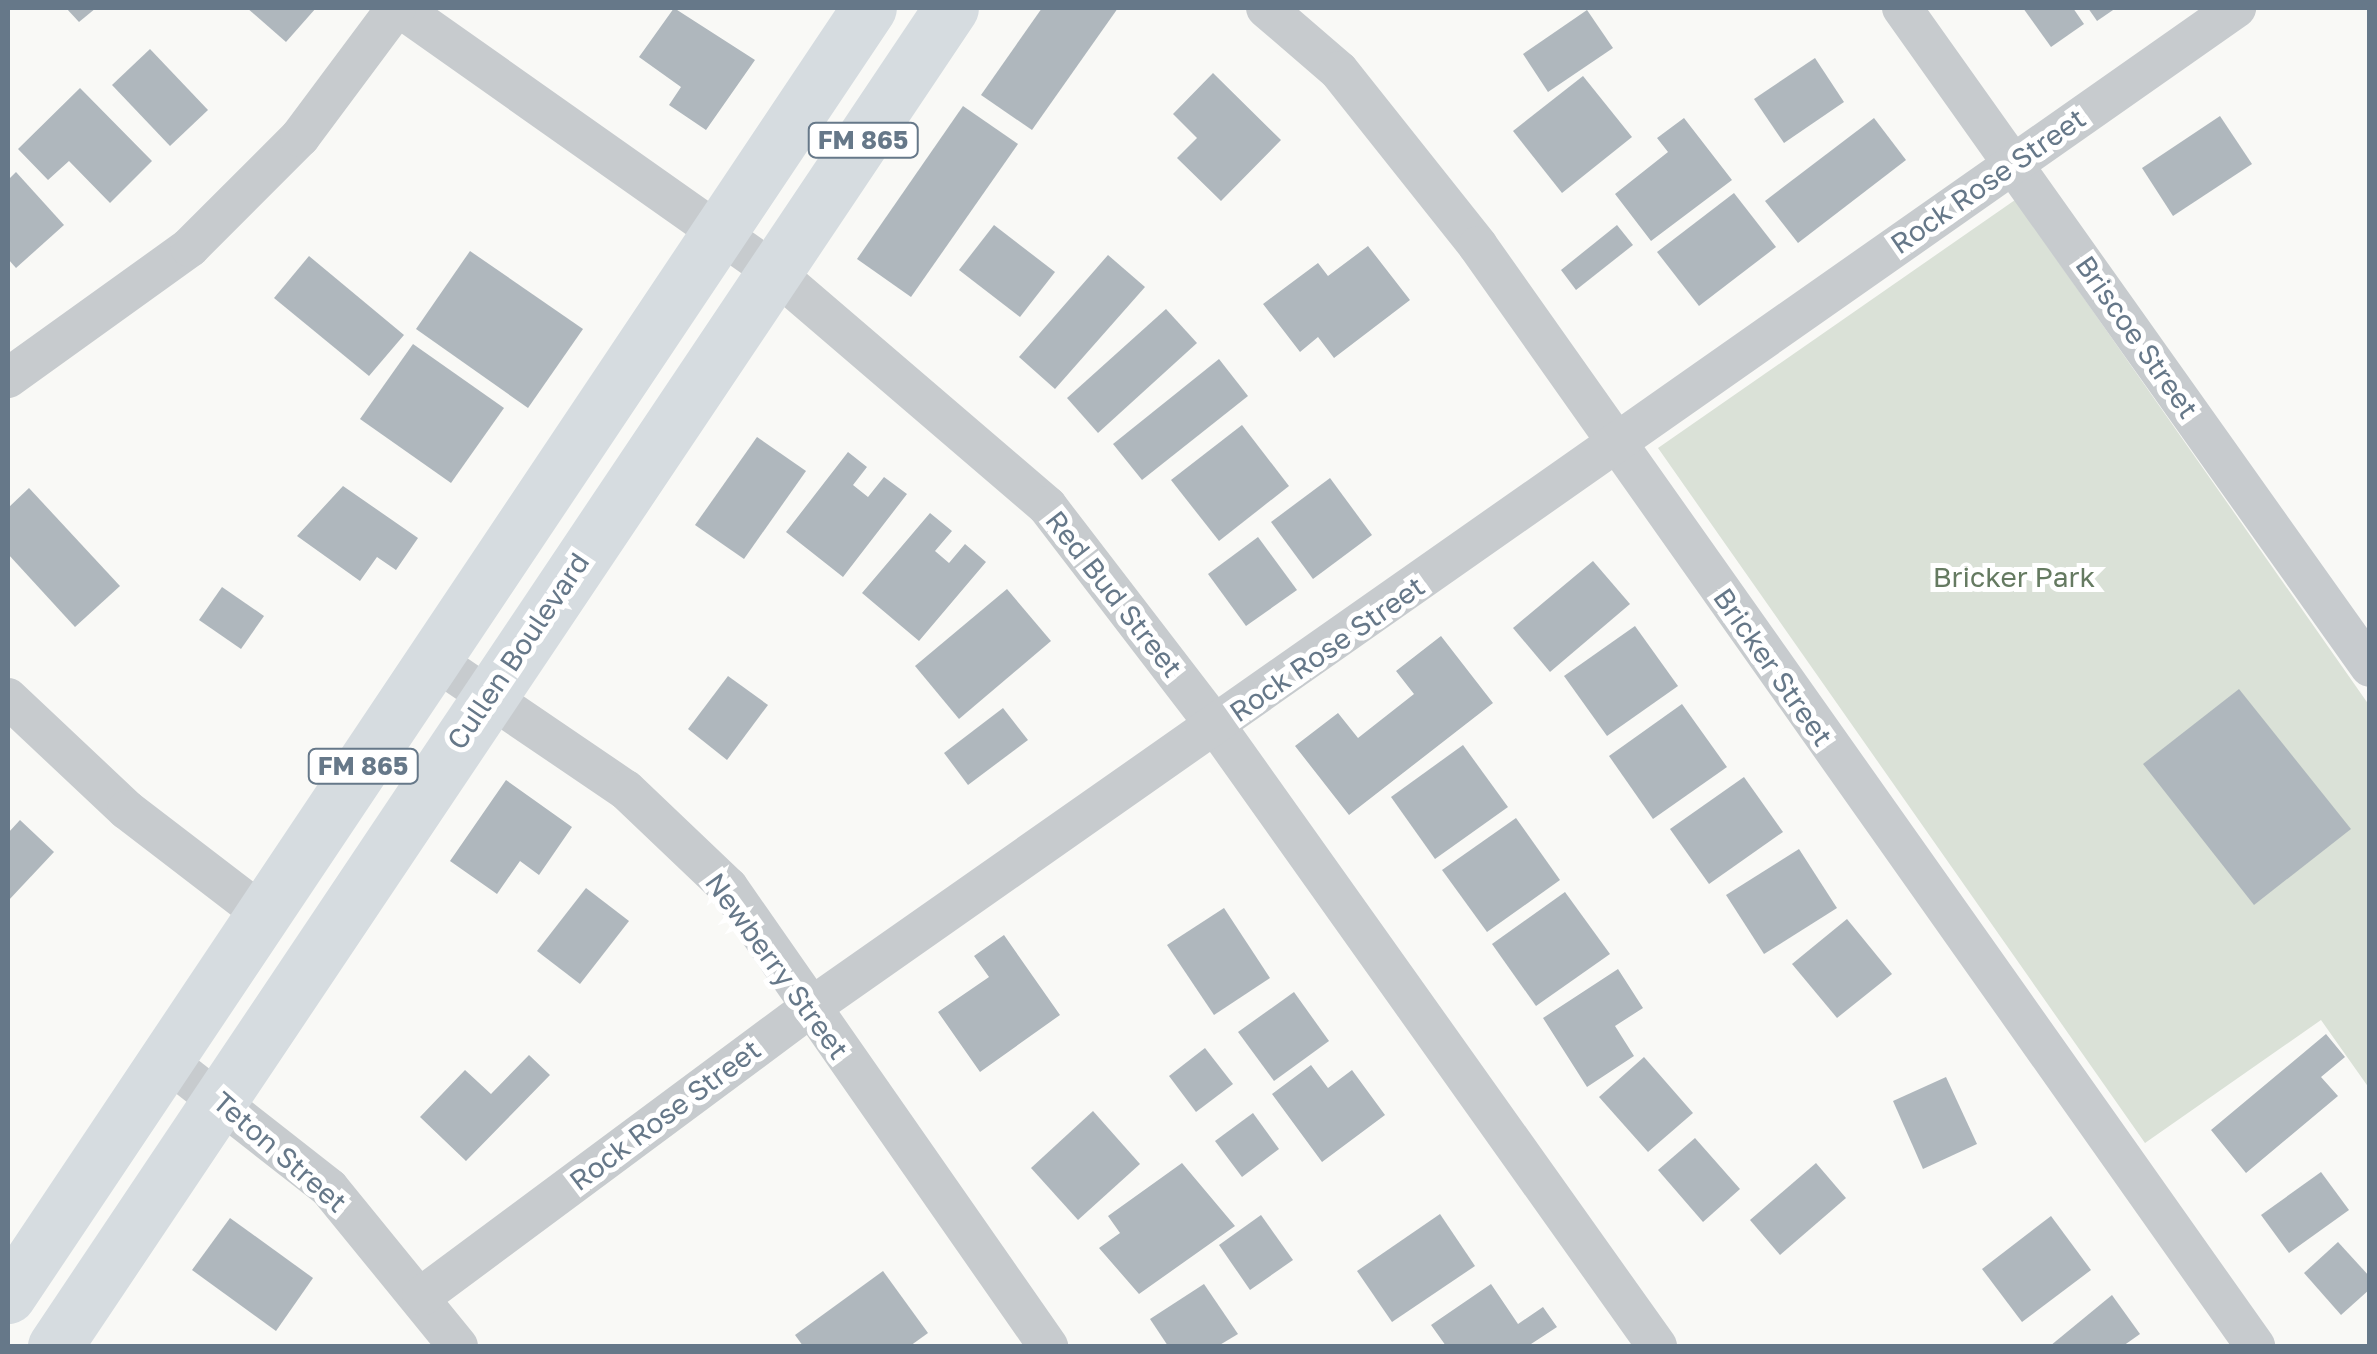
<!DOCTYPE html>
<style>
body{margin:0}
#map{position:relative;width:2377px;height:1354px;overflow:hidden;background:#f9f9f6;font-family:"Golos Text",sans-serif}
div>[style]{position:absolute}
.green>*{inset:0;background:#dae1d7}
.building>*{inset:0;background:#afb7bd}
.minor>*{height:40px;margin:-20px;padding:0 20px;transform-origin:20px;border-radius:20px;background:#c7cbce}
.primary>*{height:55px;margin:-27.5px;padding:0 27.5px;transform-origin:27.5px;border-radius:27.5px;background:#d6dce0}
span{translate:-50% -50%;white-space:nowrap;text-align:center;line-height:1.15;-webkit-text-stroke:10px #fff;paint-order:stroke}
.shield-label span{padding:2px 8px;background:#fff;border:2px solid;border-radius:8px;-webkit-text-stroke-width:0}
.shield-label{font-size:25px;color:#667889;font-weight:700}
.street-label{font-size:28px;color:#667889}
.park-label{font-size:28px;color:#657a61}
.frame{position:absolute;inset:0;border:10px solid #667889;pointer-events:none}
</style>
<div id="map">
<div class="green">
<i style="clip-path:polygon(2015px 200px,2369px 705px,2369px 1088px,2321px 1020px,2145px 1143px,1658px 448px)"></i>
</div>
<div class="building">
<i style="clip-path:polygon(66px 8px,96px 8px,79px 22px)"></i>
<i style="clip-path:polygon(247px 8px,316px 8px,286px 42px)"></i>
<i style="clip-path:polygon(674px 8px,755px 60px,706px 130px,669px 105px,681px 87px,639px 57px)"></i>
<i style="clip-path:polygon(1042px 8px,1118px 8px,1032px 130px,981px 95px)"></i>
<i style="clip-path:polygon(2023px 8px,2073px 8px,2084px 24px,2051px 47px)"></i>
<i style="clip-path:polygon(2088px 8px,2116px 8px,2097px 21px)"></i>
<i style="clip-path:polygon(1587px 10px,1613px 48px,1548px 92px,1523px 54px)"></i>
<i style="clip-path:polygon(150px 49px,208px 110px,170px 146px,112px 85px)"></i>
<i style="clip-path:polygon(1815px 58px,1844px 102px,1784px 143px,1754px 99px)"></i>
<i style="clip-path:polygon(1213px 73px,1281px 140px,1221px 201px,1177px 158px,1197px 138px,1173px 114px)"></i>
<i style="clip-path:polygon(1583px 76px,1632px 137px,1562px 193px,1513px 131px)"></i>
<i style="clip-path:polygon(80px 88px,152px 161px,110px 203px,69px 161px,48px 180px,18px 149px)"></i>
<i style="clip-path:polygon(963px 106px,1018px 144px,911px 297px,857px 259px)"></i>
<i style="clip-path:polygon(2220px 116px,2252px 164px,2173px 216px,2142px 168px)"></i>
<i style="clip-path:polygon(1684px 118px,1732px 180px,1651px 241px,1615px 194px,1668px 152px,1657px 138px)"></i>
<i style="clip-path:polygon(1874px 118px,1906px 160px,1798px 243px,1765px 201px)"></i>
<i style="clip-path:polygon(16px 172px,64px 225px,16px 268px,8px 259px,8px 180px)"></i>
<i style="clip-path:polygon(1734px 193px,1776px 247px,1699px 306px,1657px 252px)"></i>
<i style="clip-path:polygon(994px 225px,1055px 272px,1020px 317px,959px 270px)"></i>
<i style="clip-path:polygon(1617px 225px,1633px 245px,1576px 290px,1561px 270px)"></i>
<i style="clip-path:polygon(1368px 246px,1410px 300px,1334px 358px,1318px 337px,1300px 352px,1263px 304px,1318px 263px,1328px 276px)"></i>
<i style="clip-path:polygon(470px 251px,583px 329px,528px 408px,416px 329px)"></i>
<i style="clip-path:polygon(1108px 255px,1145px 287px,1055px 389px,1019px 357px)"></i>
<i style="clip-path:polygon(309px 256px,404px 335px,369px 376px,274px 298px)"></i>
<i style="clip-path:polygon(1166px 309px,1197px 343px,1098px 433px,1067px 398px)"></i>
<i style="clip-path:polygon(413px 344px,504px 408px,451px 483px,360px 419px)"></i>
<i style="clip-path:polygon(1219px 359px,1248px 396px,1142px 480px,1113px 444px)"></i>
<i style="clip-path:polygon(1242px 425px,1289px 486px,1219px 541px,1171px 480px)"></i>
<i style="clip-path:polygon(757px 437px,806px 471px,744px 559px,695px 525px)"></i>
<i style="clip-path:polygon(848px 452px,867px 467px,853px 485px,868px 497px,884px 477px,907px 494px,843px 577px,786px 532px)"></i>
<i style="clip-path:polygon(1330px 478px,1372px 535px,1313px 579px,1271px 522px)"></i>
<i style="clip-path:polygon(343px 486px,418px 538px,396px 570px,377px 557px,360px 581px,297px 536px)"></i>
<i style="clip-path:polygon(29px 488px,120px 586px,75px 627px,8px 554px,8px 508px)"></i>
<i style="clip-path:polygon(930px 513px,952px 531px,935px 551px,949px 563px,965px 544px,986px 562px,919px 641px,862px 593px)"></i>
<i style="clip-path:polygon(1258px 537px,1297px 590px,1246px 626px,1208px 574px)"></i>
<i style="clip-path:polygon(1593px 561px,1630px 604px,1550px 672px,1513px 628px)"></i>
<i style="clip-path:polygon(222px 587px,264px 616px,241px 649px,199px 620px)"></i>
<i style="clip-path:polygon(1007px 589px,1051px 641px,959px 719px,915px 666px)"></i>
<i style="clip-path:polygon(1635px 626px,1678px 686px,1607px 736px,1564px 676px)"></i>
<i style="clip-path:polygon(1441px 636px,1493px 703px,1349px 815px,1295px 746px,1338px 713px,1358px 738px,1414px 694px,1396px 671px)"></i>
<i style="clip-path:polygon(728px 676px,768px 705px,727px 760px,688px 729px)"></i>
<i style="clip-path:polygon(2239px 689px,2351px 829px,2254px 905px,2143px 764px)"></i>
<i style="clip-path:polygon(1682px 704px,1727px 767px,1653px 819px,1609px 756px)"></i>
<i style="clip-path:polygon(1003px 708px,1028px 740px,968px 785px,944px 753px)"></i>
<i style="clip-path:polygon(1463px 745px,1508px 807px,1435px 859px,1391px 797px)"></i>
<i style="clip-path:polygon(1744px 777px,1783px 832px,1709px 884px,1670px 829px)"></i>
<i style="clip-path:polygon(506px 780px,572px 827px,539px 875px,520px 861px,497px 894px,450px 861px)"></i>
<i style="clip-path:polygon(1516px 818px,1560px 880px,1487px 932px,1442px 870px)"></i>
<i style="clip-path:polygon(20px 820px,54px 852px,8px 901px,8px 833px)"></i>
<i style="clip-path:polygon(1799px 849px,1837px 908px,1764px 954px,1726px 895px)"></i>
<i style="clip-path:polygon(586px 888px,629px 921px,580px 984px,537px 951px)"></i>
<i style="clip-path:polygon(1565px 892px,1610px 954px,1536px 1006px,1492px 944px)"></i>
<i style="clip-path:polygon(1224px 908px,1270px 978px,1214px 1015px,1167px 945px)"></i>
<i style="clip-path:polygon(1847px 919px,1892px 974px,1837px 1018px,1792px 964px)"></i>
<i style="clip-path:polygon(1004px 935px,1060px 1015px,980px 1072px,938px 1012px,989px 977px,974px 956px)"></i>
<i style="clip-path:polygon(1618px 969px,1643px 1008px,1615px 1026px,1634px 1056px,1587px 1087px,1543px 1018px)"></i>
<i style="clip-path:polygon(1294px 992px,1329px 1041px,1274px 1081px,1238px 1032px)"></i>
<i style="clip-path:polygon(2326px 1034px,2345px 1057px,2321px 1077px,2338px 1096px,2246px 1173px,2211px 1130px)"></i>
<i style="clip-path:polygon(1205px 1048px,1233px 1084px,1196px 1112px,1169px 1076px)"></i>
<i style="clip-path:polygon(529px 1055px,550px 1075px,466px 1161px,420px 1117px,465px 1070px,491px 1094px)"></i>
<i style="clip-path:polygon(1644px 1057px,1693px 1113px,1648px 1152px,1599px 1097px)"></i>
<i style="clip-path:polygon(1311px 1065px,1328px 1088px,1352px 1070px,1385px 1115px,1322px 1162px,1272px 1094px)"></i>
<i style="clip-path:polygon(1946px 1077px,1977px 1144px,1923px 1169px,1893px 1101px)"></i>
<i style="clip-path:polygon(1093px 1111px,1140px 1164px,1078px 1220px,1031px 1168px)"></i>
<i style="clip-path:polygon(1253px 1113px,1279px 1149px,1242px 1177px,1215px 1141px)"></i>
<i style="clip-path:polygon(1695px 1138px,1740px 1189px,1703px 1222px,1658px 1170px)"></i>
<i style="clip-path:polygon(1182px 1163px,1235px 1226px,1139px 1294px,1099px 1248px,1120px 1233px,1108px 1216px)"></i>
<i style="clip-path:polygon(1816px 1163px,1846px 1198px,1780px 1255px,1750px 1220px)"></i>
<i style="clip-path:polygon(2321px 1172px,2349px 1210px,2289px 1253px,2261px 1215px)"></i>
<i style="clip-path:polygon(1440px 1214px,1475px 1266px,1392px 1322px,1357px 1271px)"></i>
<i style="clip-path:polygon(1261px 1215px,1293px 1260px,1250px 1290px,1219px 1245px)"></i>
<i style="clip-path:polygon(2051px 1216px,2091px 1270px,2022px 1322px,1982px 1269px)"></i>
<i style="clip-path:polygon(230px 1218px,313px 1278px,276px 1331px,192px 1270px)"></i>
<i style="clip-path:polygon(2338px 1242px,2370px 1277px,2370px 1289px,2341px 1315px,2304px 1273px)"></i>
<i style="clip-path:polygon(883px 1271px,928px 1333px,910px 1346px,803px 1346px,795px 1335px)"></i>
<i style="clip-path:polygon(1204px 1284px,1238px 1334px,1218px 1346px,1168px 1346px,1150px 1319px)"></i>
<i style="clip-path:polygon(1491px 1284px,1518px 1324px,1543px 1307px,1557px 1327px,1528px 1346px,1446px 1346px,1431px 1325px)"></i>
<i style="clip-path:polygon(2112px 1295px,2140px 1334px,2123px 1346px,2050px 1346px)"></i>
</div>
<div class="minor">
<i style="left:400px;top:8px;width:458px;rotate:35.2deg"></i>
<i style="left:774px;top:272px;width:360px;rotate:40.6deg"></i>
<i style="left:1047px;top:506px;width:277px;rotate:52.5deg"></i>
<i style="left:1216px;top:726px;width:761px;rotate:54.58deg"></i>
<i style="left:1266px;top:8px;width:96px;rotate:40.8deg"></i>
<i style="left:1339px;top:71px;width:223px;rotate:51.5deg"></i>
<i style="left:1478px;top:246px;width:1347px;rotate:54.76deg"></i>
<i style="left:1902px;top:8px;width:808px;rotate:54.62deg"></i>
<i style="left:8px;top:378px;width:224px;rotate:-35.7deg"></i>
<i style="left:190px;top:247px;width:156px;rotate:-45deg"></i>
<i style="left:300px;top:137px;width:161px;rotate:-53.3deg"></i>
<i style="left:433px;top:659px;width:233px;rotate:34.2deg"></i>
<i style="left:626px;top:790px;width:141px;rotate:43.6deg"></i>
<i style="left:728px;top:887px;width:560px;rotate:55.12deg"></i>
<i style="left:8px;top:698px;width:163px;rotate:43.3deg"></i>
<i style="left:127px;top:810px;width:174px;rotate:37.5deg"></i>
<i style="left:167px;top:1061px;width:206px;rotate:38.1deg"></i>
<i style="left:329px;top:1188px;width:204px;rotate:50.8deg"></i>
<i style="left:422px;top:1296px;width:483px;rotate:-36.6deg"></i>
<i style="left:810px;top:1008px;width:1742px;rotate:-35.04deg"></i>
</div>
<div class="primary">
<i style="left:8px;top:1296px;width:1549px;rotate:-56.24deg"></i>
<i style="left:55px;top:1346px;width:1610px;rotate:-56.19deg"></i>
</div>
<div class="shield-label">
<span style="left:863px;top:140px">FM 865</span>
<span style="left:363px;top:766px">FM 865</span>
</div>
<div class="street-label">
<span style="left:1988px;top:181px;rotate:-35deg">Rock Rose Street</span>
<span style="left:2137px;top:337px;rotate:55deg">Briscoe Street</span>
<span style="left:1114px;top:594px;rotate:52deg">Red Bud Street</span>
<span style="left:1327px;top:649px;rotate:-35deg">Rock Rose Street</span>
<span style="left:518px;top:651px;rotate:-56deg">Cullen Boulevard</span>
<span style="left:1773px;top:667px;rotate:55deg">Bricker Street</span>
<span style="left:777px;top:966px;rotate:54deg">Newberry Street</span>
<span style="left:665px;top:1115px;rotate:-37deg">Rock Rose Street</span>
<span style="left:280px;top:1152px;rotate:41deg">Teton Street</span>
</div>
<div class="park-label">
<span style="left:2014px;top:577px">Bricker Park</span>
</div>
<div class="frame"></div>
</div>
